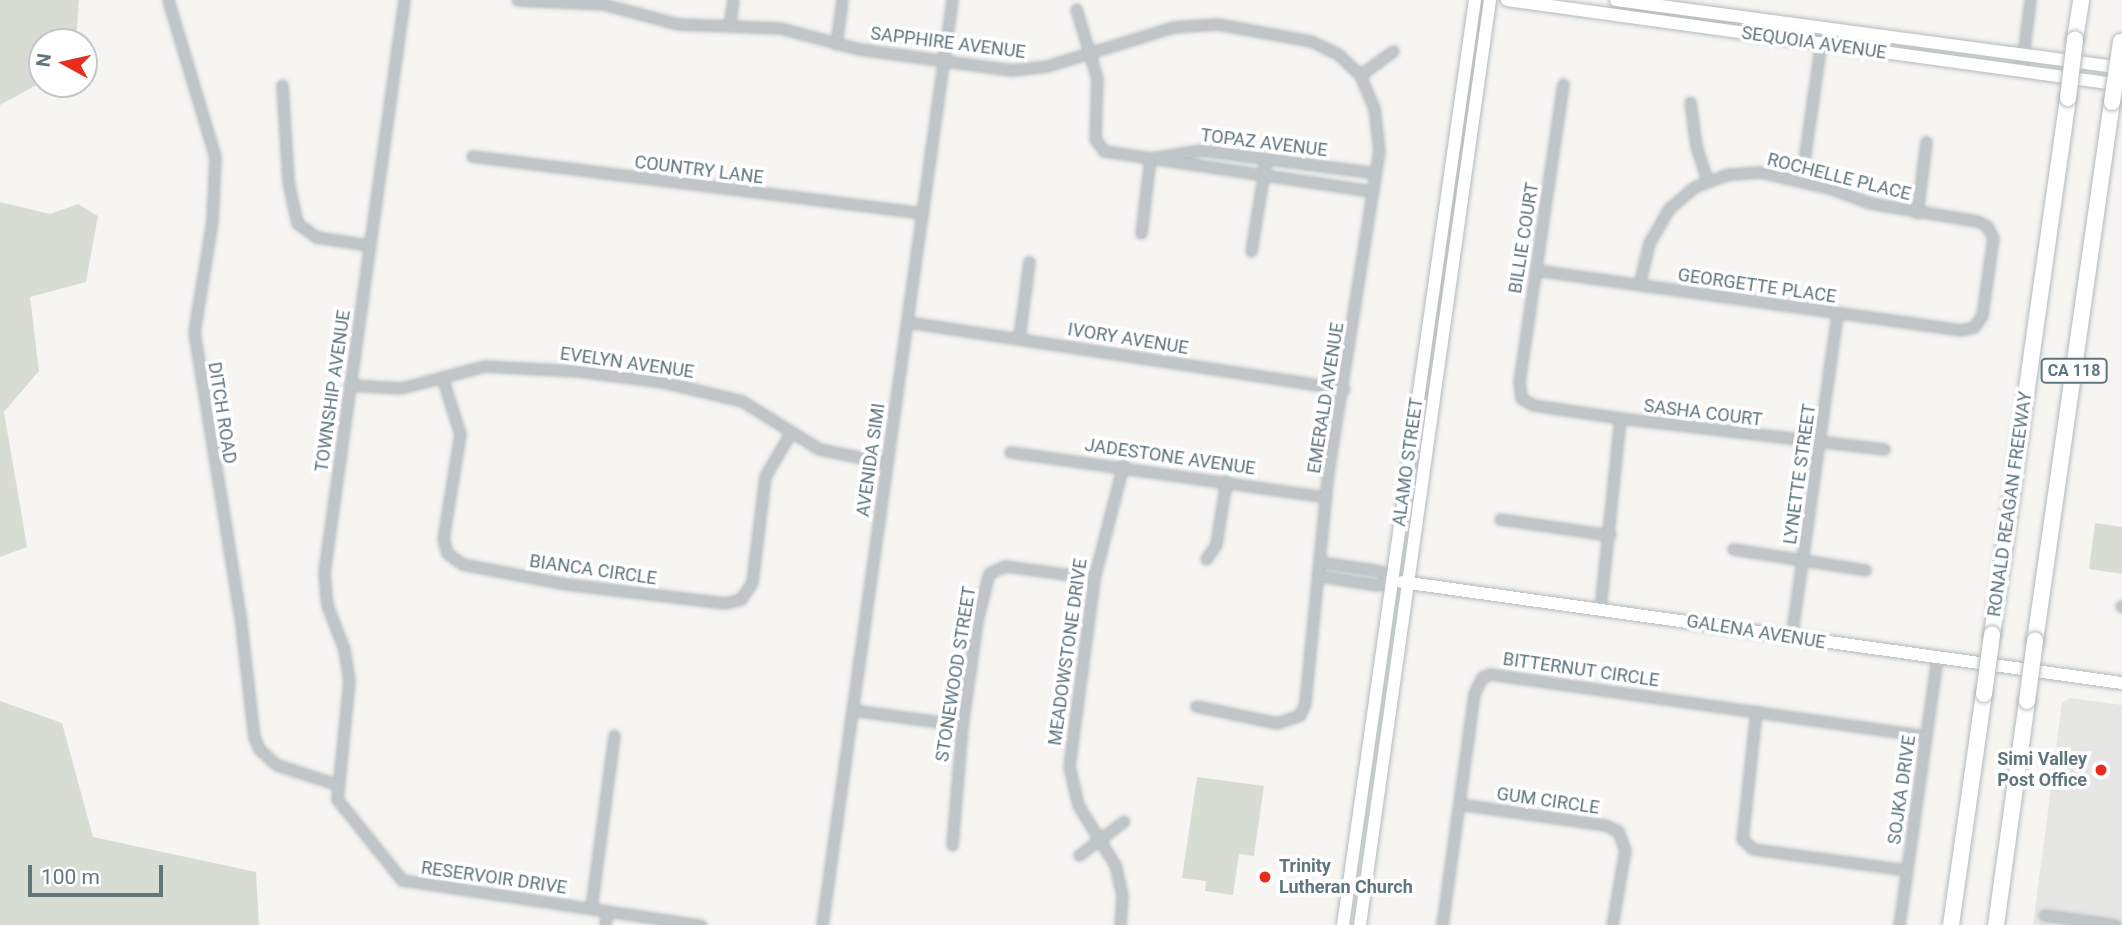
<!DOCTYPE html>
<style>
body{margin:0}
#map{position:relative;width:2122px;height:925px;overflow:hidden;background:#f6f5f2;font-family:Roboto,sans-serif}
div>[style]{position:absolute}
.built>*{inset:0;background:#e6e7e5}
.green>*{inset:0;background:#d8ddd3}
.roads{filter:drop-shadow(0 0 2px #b3babd) drop-shadow(0 0 2px #b3babd)}
.street>*{height:9px;margin:-4.5px;padding:0 4.5px;transform-origin:4.5px;border-radius:4.5px;background:#c0c6c8}
.secondary>*{height:12px;margin:-6px;padding:0 6px;transform-origin:6px;border-radius:6px;background:#fff}
.highway>*{height:16px;margin:-8px;padding:0 8px;transform-origin:8px;border-radius:8px;background:#fff}
.bridges{filter:drop-shadow(0 0 2px #b3b9bb) drop-shadow(0 0 2px #b3b9bb)}
.highway-bridge>*{height:16px;margin:-8px;padding:0 8px;transform-origin:8px;border-radius:8px;background:#fff}
.dots>*{width:19px;height:19px;translate:-50% -50%;box-sizing:border-box;border:4px solid #fff;border-radius:50%}
span{translate:-50% -50%;white-space:nowrap;text-align:center;line-height:1.15;-webkit-text-stroke:7px #fff;paint-order:stroke}
.shield-label span{padding:2px 5px;background:#fff;border:2px solid;border-radius:5px;-webkit-text-stroke-width:0}
.shield-label{font-size:16px;color:#5f767e;font-weight:700}
.street-label{font-size:18px;color:#5f767e}
.poi-label{font-size:18px;color:#5f767e;font-weight:700}
.right{translate:-100% -50%;text-align:right}
.left{translate:0 -50%;text-align:left}
.north{position:absolute;left:28px;top:28px;width:70px;height:70px;box-sizing:border-box;background:#fff;border:2px solid #bfc8cb;border-radius:50%;rotate:278deg;font-size:19px;font-weight:700;line-height:28px;text-align:center;color:#5f767e}
.north::after{content:'';display:block;margin:auto;width:24px;height:32px;background:#e92c1e;clip-path:polygon(50% 0,100% 100%,50% 72%,0 100%)}
.scale{position:absolute;left:28px;top:865px;width:135px;height:32px;box-sizing:border-box;border:4px solid #5f767e;border-top:0;padding-left:9px;font-size:21px;line-height:24px;white-space:nowrap;color:#5f767e;-webkit-text-stroke:5px #fff;paint-order:stroke}
</style>
<div id="map">
<div class="built">
<i style="clip-path:polygon(2070px 698px,2122px 705px,2122px 925px,2033px 925px,2062px 703px)"></i>
</div>
<div class="green">
<i style="clip-path:polygon(0 0,79px 0,76px 42px,42px 42px,42px 82px,0 105px)"></i>
<i style="clip-path:polygon(0 202px,50px 214px,78px 204px,98px 216px,86px 282px,30px 297px,39px 371px,4px 412px,27px 547px,0 557px)"></i>
<i style="clip-path:polygon(2095px 523px,2122px 527px,2122px 574px,2089px 569px)"></i>
<i style="clip-path:polygon(0 701px,62px 723px,93px 837px,256px 872px,259px 925px,0 925px)"></i>
<i style="clip-path:polygon(1197px 777px,1264px 786px,1254px 856px,1239px 854px,1233px 895px,1205px 891px,1206px 881px,1182px 878px)"></i>
</div>
<div class="roads">
<div class="street">
<i style="left:168px;top:0;width:164px;rotate:73.3deg"></i>
<i style="left:215px;top:157px;width:64px;rotate:92.7deg"></i>
<i style="left:212px;top:221px;width:112px;rotate:99.2deg"></i>
<i style="left:194px;top:332px;width:287px;rotate:80.8deg"></i>
<i style="left:240px;top:615px;width:123px;rotate:83.5deg"></i>
<i style="left:254px;top:737px;width:13px;rotate:67deg"></i>
<i style="left:259px;top:749px;width:24px;rotate:42deg"></i>
<i style="left:277px;top:765px;width:62px;rotate:17.9deg"></i>
<i style="left:404px;top:0;width:578px;rotate:97.96deg"></i>
<i style="left:324px;top:572px;width:33px;rotate:85deg"></i>
<i style="left:327px;top:605px;width:47px;rotate:68.9deg"></i>
<i style="left:344px;top:649px;width:32px;rotate:81deg"></i>
<i style="left:349px;top:681px;width:119px;rotate:95.8deg"></i>
<i style="left:337px;top:799px;width:104px;rotate:51.3deg"></i>
<i style="left:402px;top:880px;width:302px;rotate:8.6deg"></i>
<i style="left:517px;top:0;width:86px;rotate:2.7deg"></i>
<i style="left:603px;top:4px;width:78px;rotate:14.9deg"></i>
<i style="left:678px;top:24px;width:102px;rotate:2.2deg"></i>
<i style="left:780px;top:28px;width:82px;rotate:14.9deg"></i>
<i style="left:859px;top:49px;width:153px;rotate:7.9deg"></i>
<i style="left:1011px;top:70px;width:36px;rotate:-6deg"></i>
<i style="left:1047px;top:66px;width:132px;rotate:-17.2deg"></i>
<i style="left:1173px;top:27px;width:44px;rotate:-3.9deg"></i>
<i style="left:1217px;top:24px;width:96px;rotate:10.3deg"></i>
<i style="left:1311px;top:41px;width:30px;rotate:26deg"></i>
<i style="left:1338px;top:54px;width:30px;rotate:44deg"></i>
<i style="left:1360px;top:75px;width:36px;rotate:67deg"></i>
<i style="left:1374px;top:108px;width:42px;rotate:83.2deg"></i>
<i style="left:1379px;top:150px;width:325px;rotate:99deg"></i>
<i style="left:1328px;top:471px;width:233px;rotate:95.7deg"></i>
<i style="left:1305px;top:703px;width:13px;rotate:113deg"></i>
<i style="left:1300px;top:715px;width:24px;rotate:161deg"></i>
<i style="left:1277px;top:723px;width:83px;rotate:-168.1deg"></i>
<i style="left:1076px;top:9px;width:72px;rotate:73.1deg"></i>
<i style="left:1097px;top:78px;width:61px;rotate:91.9deg"></i>
<i style="left:1095px;top:139px;width:15px;rotate:53deg"></i>
<i style="left:1104px;top:151px;width:272px;rotate:8.5deg"></i>
<i style="left:729px;top:26px;width:26px;rotate:-81deg"></i>
<i style="left:836px;top:44px;width:44px;rotate:-82.2deg"></i>
<i style="left:2021px;top:72px;width:73px;rotate:-82.9deg"></i>
<i style="left:1360px;top:75px;width:41px;rotate:-36deg"></i>
<i style="left:1563px;top:84px;width:300px;rotate:98.4deg"></i>
<i style="left:1519px;top:381px;width:17px;rotate:83deg"></i>
<i style="left:1521px;top:398px;width:14px;rotate:30deg"></i>
<i style="left:1533px;top:405px;width:88px;rotate:8.5deg"></i>
<i style="left:1620px;top:418px;width:266px;rotate:6.7deg"></i>
<i style="left:282px;top:85px;width:96px;rotate:86.4deg"></i>
<i style="left:288px;top:181px;width:43px;rotate:77.9deg"></i>
<i style="left:297px;top:223px;width:24px;rotate:36deg"></i>
<i style="left:316px;top:237px;width:54px;rotate:8.6deg"></i>
<i style="left:1690px;top:102px;width:44px;rotate:82.2deg"></i>
<i style="left:1696px;top:146px;width:36px;rotate:72deg"></i>
<i style="left:472px;top:156px;width:454px;rotate:7.2deg"></i>
<i style="left:1151px;top:158px;width:51px;rotate:-9.1deg"></i>
<i style="left:1201px;top:150px;width:176px;rotate:7.5deg"></i>
<i style="left:1801px;top:181px;width:154px;rotate:-81.8deg"></i>
<i style="left:1917px;top:213px;width:72px;rotate:-82.8deg"></i>
<i style="left:1141px;top:233px;width:75px;rotate:-83.1deg"></i>
<i style="left:1251px;top:251px;width:94px;rotate:-80.8deg"></i>
<i style="left:1535px;top:270px;width:429px;rotate:8deg"></i>
<i style="left:1960px;top:330px;width:14px;rotate:-12deg"></i>
<i style="left:1974px;top:327px;width:14px;rotate:-56deg"></i>
<i style="left:1982px;top:315px;width:78px;rotate:-81.9deg"></i>
<i style="left:1993px;top:238px;width:13px;rotate:-117deg"></i>
<i style="left:1987px;top:226px;width:11px;rotate:-153deg"></i>
<i style="left:1977px;top:221px;width:109px;rotate:-170.5deg"></i>
<i style="left:1870px;top:203px;width:44px;rotate:-159.9deg"></i>
<i style="left:1829px;top:188px;width:71px;rotate:-166.9deg"></i>
<i style="left:1760px;top:172px;width:32px;rotate:176deg"></i>
<i style="left:1728px;top:174px;width:36px;rotate:159deg"></i>
<i style="left:1694px;top:187px;width:35px;rotate:139deg"></i>
<i style="left:1668px;top:210px;width:38px;rotate:120deg"></i>
<i style="left:1649px;top:243px;width:43px;rotate:103.4deg"></i>
<i style="left:907px;top:322px;width:442px;rotate:8.7deg"></i>
<i style="left:1019px;top:337px;width:76px;rotate:-82.4deg"></i>
<i style="left:442px;top:377px;width:60px;rotate:72.5deg"></i>
<i style="left:460px;top:434px;width:106px;rotate:99.2deg"></i>
<i style="left:443px;top:539px;width:15px;rotate:74deg"></i>
<i style="left:447px;top:553px;width:19px;rotate:36deg"></i>
<i style="left:462px;top:564px;width:106px;rotate:10.9deg"></i>
<i style="left:566px;top:584px;width:160px;rotate:6.8deg"></i>
<i style="left:725px;top:603px;width:16px;rotate:-14deg"></i>
<i style="left:741px;top:599px;width:20px;rotate:-57deg"></i>
<i style="left:752px;top:582px;width:107px;rotate:-83deg"></i>
<i style="left:765px;top:476px;width:51px;rotate:-59.4deg"></i>
<i style="left:349px;top:385px;width:52px;rotate:3.3deg"></i>
<i style="left:401px;top:388px;width:86px;rotate:-14.8deg"></i>
<i style="left:484px;top:366px;width:94px;rotate:3deg"></i>
<i style="left:578px;top:371px;width:86px;rotate:7.4deg"></i>
<i style="left:663px;top:382px;width:81px;rotate:13.5deg"></i>
<i style="left:742px;top:401px;width:91px;rotate:31.9deg"></i>
<i style="left:819px;top:449px;width:69px;rotate:11.6deg"></i>
<i style="left:1010px;top:452px;width:319px;rotate:8.1deg"></i>
<i style="left:1500px;top:519px;width:111px;rotate:8.3deg"></i>
<i style="left:1733px;top:549px;width:134px;rotate:9deg"></i>
<i style="left:1206px;top:559px;width:18px;rotate:-56deg"></i>
<i style="left:1216px;top:544px;width:64px;rotate:-81deg"></i>
<i style="left:1320px;top:562px;width:61px;rotate:8.5deg"></i>
<i style="left:1380px;top:571px;width:14px;rotate:39deg"></i>
<i style="left:1319px;top:576px;width:59px;rotate:8.8deg"></i>
<i style="left:1377px;top:585px;width:15px;rotate:-20deg"></i>
<i style="left:2121px;top:606px;width:1px;rotate:45deg"></i>
<i style="left:1600px;top:609px;width:192px;rotate:-84deg"></i>
<i style="left:1791px;top:638px;width:327px;rotate:-81.9deg"></i>
<i style="left:852px;top:710px;width:111px;rotate:7.8deg"></i>
<i style="left:1756px;top:711px;width:129px;rotate:96.2deg"></i>
<i style="left:1742px;top:839px;width:15px;rotate:42deg"></i>
<i style="left:1753px;top:849px;width:155px;rotate:7.8deg"></i>
<i style="left:1459px;top:804px;width:148px;rotate:8.2deg"></i>
<i style="left:1605px;top:825px;width:14px;rotate:25deg"></i>
<i style="left:1618px;top:831px;width:20px;rotate:70deg"></i>
<i style="left:1625px;top:850px;width:76px;rotate:99.8deg"></i>
<i style="left:952px;top:845px;width:120px;rotate:-85.2deg"></i>
<i style="left:962px;top:725px;width:105px;rotate:-81.8deg"></i>
<i style="left:977px;top:621px;width:49px;rotate:-76deg"></i>
<i style="left:989px;top:573px;width:17px;rotate:-24deg"></i>
<i style="left:1005px;top:566px;width:90px;rotate:7.7deg"></i>
<i style="left:1079px;top:855px;width:56px;rotate:-37.1deg"></i>
<i style="left:591px;top:908px;width:174px;rotate:-82.4deg"></i>
<i style="left:2044px;top:915px;width:72px;rotate:8deg"></i>
<i style="left:605px;top:925px;width:14px;rotate:-82deg"></i>
<i style="left:822px;top:925px;width:934px;rotate:-82deg"></i>
<i style="left:1120px;top:925px;width:30px;rotate:-86deg"></i>
<i style="left:1122px;top:895px;width:31px;rotate:-103deg"></i>
<i style="left:1115px;top:865px;width:70px;rotate:-121.7deg"></i>
<i style="left:1078px;top:805px;width:40px;rotate:-103deg"></i>
<i style="left:1069px;top:766px;width:190px;rotate:-82.4deg"></i>
<i style="left:1094px;top:578px;width:117px;rotate:-75.6deg"></i>
<i style="left:1442px;top:925px;width:234px;rotate:-82.1deg"></i>
<i style="left:1474px;top:693px;width:18px;rotate:-63deg"></i>
<i style="left:1482px;top:677px;width:9px;rotate:-21deg"></i>
<i style="left:1490px;top:674px;width:439px;rotate:8.1deg"></i>
<i style="left:1899px;top:925px;width:269px;rotate:-81.9deg"></i>
</div>
<div class="secondary">
<i style="left:1507px;top:0;width:621px;rotate:7.87deg"></i>
<i style="left:1616px;top:0;width:511px;rotate:7.65deg"></i>
<i style="left:1402px;top:582px;width:727px;rotate:7.99deg"></i>
<i style="left:1343px;top:925px;width:934px;rotate:-81.88deg"></i>
<i style="left:1360px;top:925px;width:934px;rotate:-82deg"></i>
</div>
<div class="highway">
<i style="left:2075px;top:39px;width:39px;rotate:-81deg"></i>
<i style="left:1992px;top:635px;width:542px;rotate:-81.94deg"></i>
<i style="left:2035px;top:641px;width:544px;rotate:-81.87deg"></i>
<i style="left:1951px;top:925px;width:233px;rotate:-81.9deg"></i>
<i style="left:1996px;top:925px;width:226px;rotate:-82.1deg"></i>
</div>
</div>
<div class="bridges">
<div class="highway-bridge">
<i style="left:2068px;top:98px;width:59px;rotate:-83.2deg"></i>
<i style="left:2112px;top:102px;width:61px;rotate:-81.5deg"></i>
<i style="left:1984px;top:694px;width:60px;rotate:-82.3deg"></i>
<i style="left:2027px;top:701px;width:61px;rotate:-82.4deg"></i>
</div>
</div>
<div class="dots">
<i style="left:2101px;top:770px;background:#e92c1e"></i>
<i style="left:1265px;top:877px;background:#e92c1e"></i>
</div>
<div class="shield-label">
<span style="left:2074px;top:371px">CA 118</span>
</div>
<div class="street-label">
<span style="left:948px;top:43px;rotate:7deg">SAPPHIRE AVENUE</span>
<span style="left:1814px;top:43px;rotate:8deg">SEQUOIA AVENUE</span>
<span style="left:1264px;top:143px;rotate:7deg">TOPAZ AVENUE</span>
<span style="left:699px;top:170px;rotate:7deg">COUNTRY LANE</span>
<span style="left:1839px;top:177px;rotate:14deg">ROCHELLE PLACE</span>
<span style="left:1524px;top:238px;rotate:-81deg">BILLIE COURT</span>
<span style="left:1757px;top:286px;rotate:8deg">GEORGETTE PLACE</span>
<span style="left:1128px;top:339px;rotate:9deg">IVORY AVENUE</span>
<span style="left:627px;top:363px;rotate:8deg">EVELYN AVENUE</span>
<span style="left:333px;top:391px;rotate:-82deg">TOWNSHIP AVENUE</span>
<span style="left:1326px;top:398px;rotate:-81deg">EMERALD AVENUE</span>
<span style="left:222px;top:413px;rotate:81deg">DITCH ROAD</span>
<span style="left:1703px;top:413px;rotate:7deg">SASHA COURT</span>
<span style="left:1170px;top:457px;rotate:8deg">JADESTONE AVENUE</span>
<span style="left:871px;top:460px;rotate:-82deg">AVENIDA SIMI</span>
<span style="left:1408px;top:462px;rotate:-82deg">ALAMO STREET</span>
<span style="left:1800px;top:474px;rotate:-82deg">LYNETTE STREET</span>
<span style="left:2010px;top:504px;rotate:-82deg">RONALD REAGAN FREEWAY</span>
<span style="left:593px;top:570px;rotate:8deg">BIANCA CIRCLE</span>
<span style="left:1756px;top:632px;rotate:9deg">GALENA AVENUE</span>
<span style="left:1068px;top:652px;rotate:-82deg">MEADOWSTONE DRIVE</span>
<span style="left:1581px;top:670px;rotate:8deg">BITTERNUT CIRCLE</span>
<span style="left:956px;top:674px;rotate:-81deg">STONEWOOD STREET</span>
<span style="left:1902px;top:790px;rotate:-82deg">SOJKA DRIVE</span>
<span style="left:1548px;top:801px;rotate:8deg">GUM CIRCLE</span>
<span style="left:494px;top:878px;rotate:8deg">RESERVOIR DRIVE</span>
</div>
<div class="poi-label">
<span class="right" style="left:2087px;top:770px">Simi Valley<br>Post Office</span>
<span class="left" style="left:1279px;top:877px">Trinity<br>Lutheran Church</span>
</div>
<div class="north">N</div>
<div class="scale">100 m</div>
</div>
